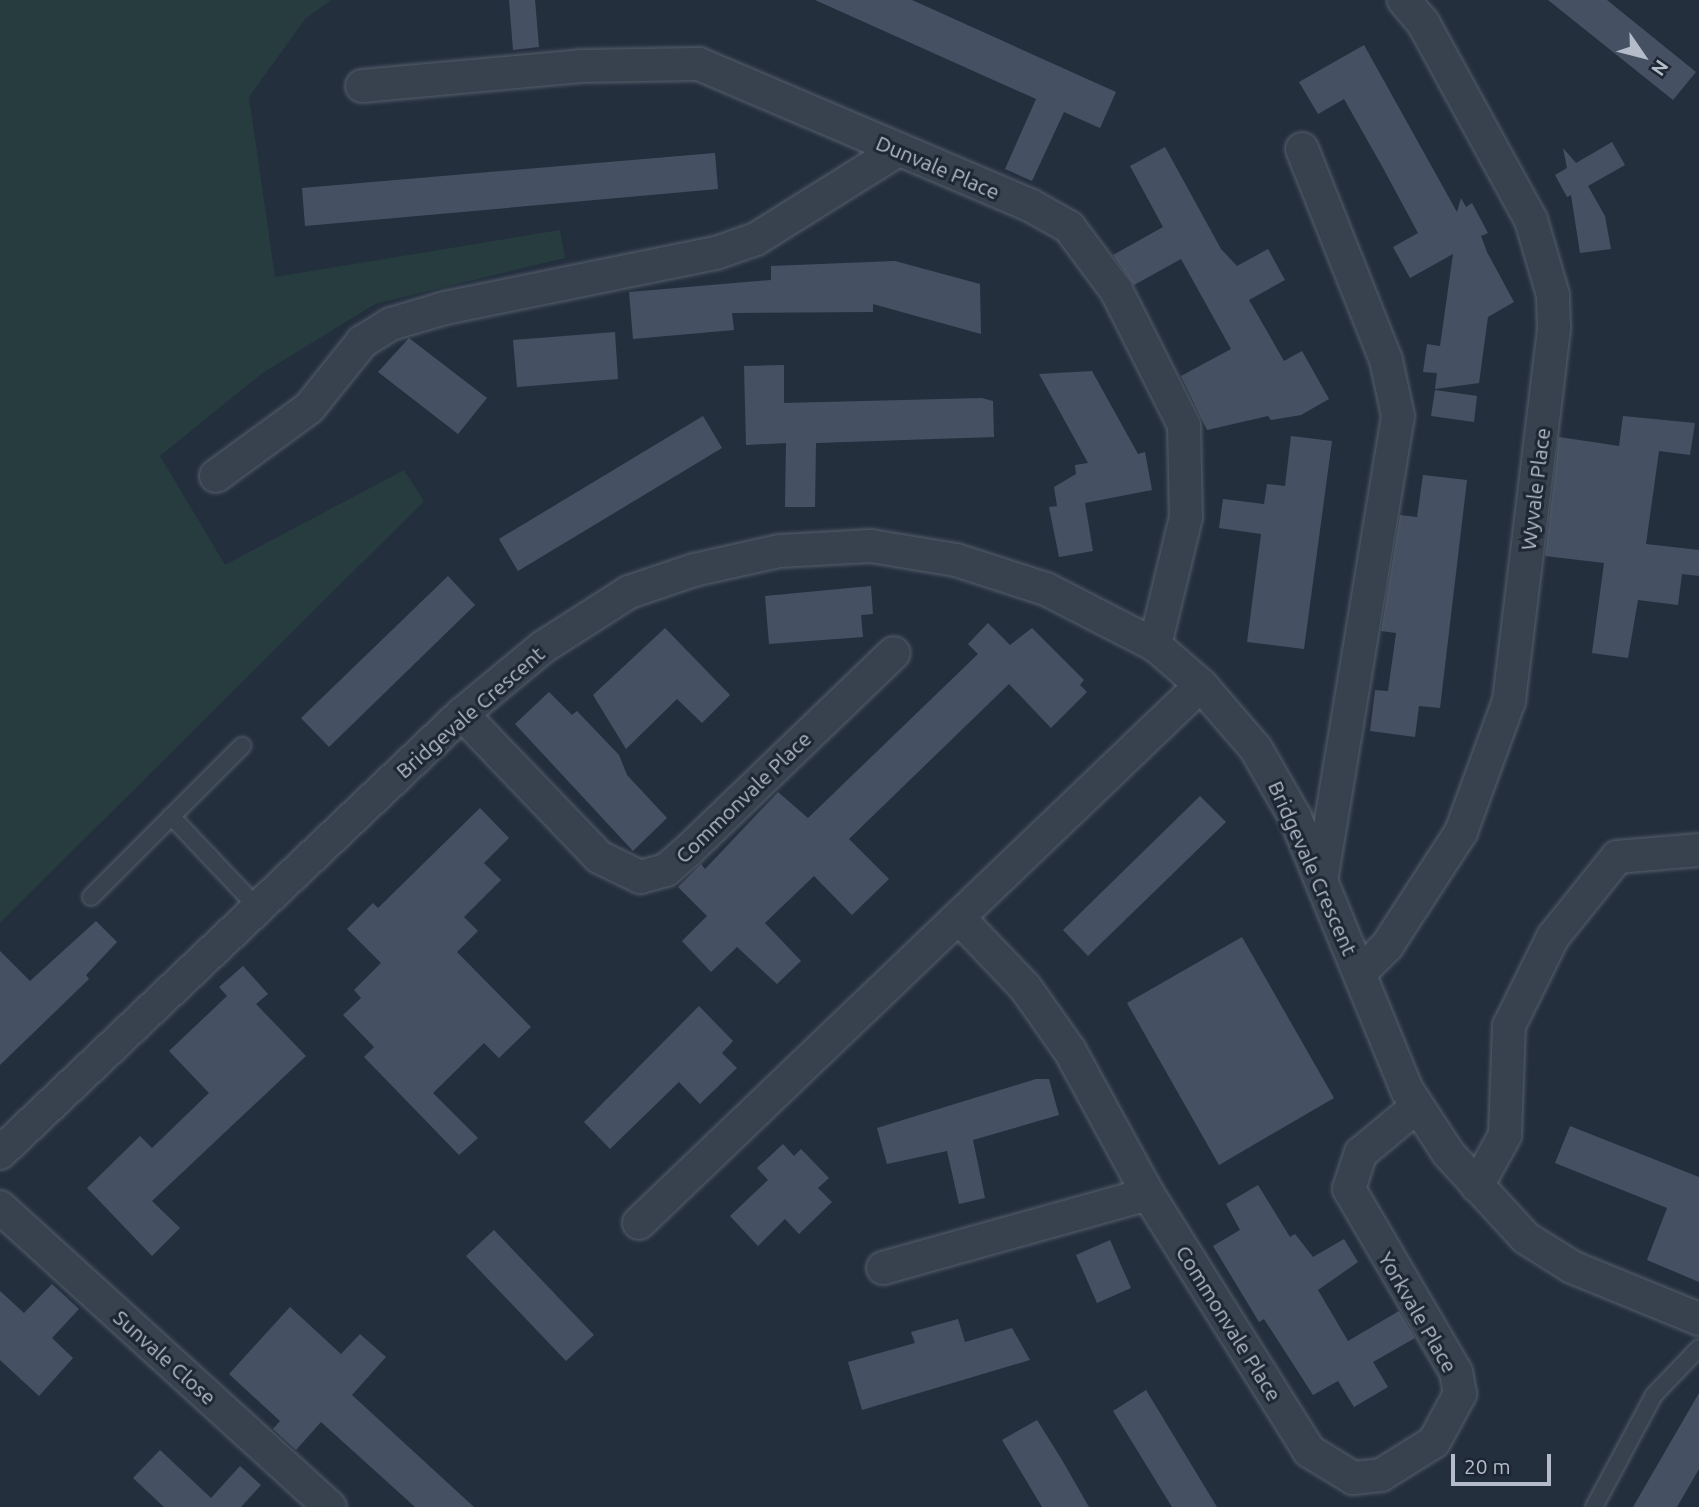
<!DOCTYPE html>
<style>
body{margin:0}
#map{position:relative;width:1699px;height:1507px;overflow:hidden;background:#242f3e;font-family:Ubuntu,sans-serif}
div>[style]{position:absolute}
.green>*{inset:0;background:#263c3f}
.building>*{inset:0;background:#455162}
.roads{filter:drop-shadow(0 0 2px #565f6c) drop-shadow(0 0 2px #565f6c)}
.lane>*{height:16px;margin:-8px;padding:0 8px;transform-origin:8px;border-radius:8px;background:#38414e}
.street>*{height:32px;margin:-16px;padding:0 16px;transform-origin:16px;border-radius:16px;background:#38414e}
span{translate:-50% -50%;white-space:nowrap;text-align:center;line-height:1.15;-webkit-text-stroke:6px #1d2633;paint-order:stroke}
.street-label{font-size:21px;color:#b4bcc9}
.north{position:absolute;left:1608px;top:21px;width:70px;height:70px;-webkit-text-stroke:5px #1d2633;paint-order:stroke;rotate:125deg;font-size:19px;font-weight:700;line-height:28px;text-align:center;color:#b4bcc9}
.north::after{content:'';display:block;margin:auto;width:24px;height:32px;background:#b4bcc9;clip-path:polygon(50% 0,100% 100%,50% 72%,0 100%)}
.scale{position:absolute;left:1451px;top:1454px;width:100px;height:32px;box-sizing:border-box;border:4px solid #b4bcc9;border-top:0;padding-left:9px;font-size:21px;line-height:24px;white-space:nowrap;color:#b4bcc9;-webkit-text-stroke:5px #1d2633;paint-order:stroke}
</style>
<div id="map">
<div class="green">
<i style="clip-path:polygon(0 0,331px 0,305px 19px,249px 97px,275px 277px,560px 230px,565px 258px,375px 304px,261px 374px,160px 456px,225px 565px,404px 470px,424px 501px,0 923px)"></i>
</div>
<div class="building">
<i style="clip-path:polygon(509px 0,535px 0,539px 47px,513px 50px)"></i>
<i style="clip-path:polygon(815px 0,912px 0,1116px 92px,1100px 128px,1064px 112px,1032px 181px,1005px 169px,1036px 99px)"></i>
<i style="clip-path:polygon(1548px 0,1607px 0,1696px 72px,1673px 100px)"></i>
<i style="clip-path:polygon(1364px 45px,1457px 212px,1461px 198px,1466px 207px,1472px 203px,1488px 233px,1481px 236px,1487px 252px,1514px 302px,1488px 317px,1479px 383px,1435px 389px,1437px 373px,1423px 372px,1427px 344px,1440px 346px,1453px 254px,1410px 278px,1393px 247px,1418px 233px,1383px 168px,1344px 99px,1318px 114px,1299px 82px)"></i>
<i style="clip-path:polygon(1612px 142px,1625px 165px,1588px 186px,1605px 216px,1611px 249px,1580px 253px,1571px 195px,1567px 197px,1555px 175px,1567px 168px,1563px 148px,1576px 163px)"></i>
<i style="clip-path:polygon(1165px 147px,1221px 249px,1237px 266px,1268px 249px,1285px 280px,1249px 300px,1284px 361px,1302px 351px,1329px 399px,1301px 415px,1271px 420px,1268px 416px,1207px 430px,1181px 376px,1231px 349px,1181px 259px,1134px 285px,1113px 255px,1163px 227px,1130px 166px)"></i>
<i style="clip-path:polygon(715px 153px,718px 189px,305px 226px,302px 188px)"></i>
<i style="clip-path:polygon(895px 261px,980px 284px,981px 334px,873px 304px,873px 312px,732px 313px,734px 330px,633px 339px,629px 292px,771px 280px,771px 266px)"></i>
<i style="clip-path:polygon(615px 332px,618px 379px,517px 387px,513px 340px)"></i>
<i style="clip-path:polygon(409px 338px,487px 398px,458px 434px,378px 372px)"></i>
<i style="clip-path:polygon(784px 365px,784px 403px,982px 398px,993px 401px,994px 437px,816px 443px,815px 507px,785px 507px,786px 443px,746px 445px,744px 366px)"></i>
<i style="clip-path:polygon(1092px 371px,1138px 454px,1145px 452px,1152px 490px,1085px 503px,1093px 551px,1059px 557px,1049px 507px,1057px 506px,1054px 487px,1076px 474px,1075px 465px,1088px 463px,1039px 374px)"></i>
<i style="clip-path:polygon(1435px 390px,1477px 396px,1474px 422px,1431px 416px)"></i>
<i style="clip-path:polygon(703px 416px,722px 448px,518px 571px,499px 539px)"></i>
<i style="clip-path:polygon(1623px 416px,1695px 423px,1690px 455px,1659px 451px,1646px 544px,1699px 550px,1699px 576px,1682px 574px,1678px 605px,1638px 600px,1628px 658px,1592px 653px,1604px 563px,1545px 556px,1559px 437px,1619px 446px)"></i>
<i style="clip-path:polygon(1291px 436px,1332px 441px,1304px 649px,1247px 642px,1261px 534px,1219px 528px,1223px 499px,1264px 504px,1267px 484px,1285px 486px)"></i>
<i style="clip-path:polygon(1423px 475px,1467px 480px,1440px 708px,1419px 706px,1415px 737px,1370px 731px,1375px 690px,1388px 691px,1396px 633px,1381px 631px,1400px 515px,1417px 517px)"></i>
<i style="clip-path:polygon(448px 576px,475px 605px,329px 747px,301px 718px)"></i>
<i style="clip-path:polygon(871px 586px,873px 614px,861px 615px,863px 637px,769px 644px,765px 596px)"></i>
<i style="clip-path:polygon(988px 623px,1010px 645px,1032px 628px,1084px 680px,1080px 685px,1087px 692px,1051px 728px,1009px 684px,849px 839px,889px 879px,852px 915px,814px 876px,765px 923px,801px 961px,777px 984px,737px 947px,711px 972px,682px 941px,707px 916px,678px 887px,701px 864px,705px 869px,778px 792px,808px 818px,978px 654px,968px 644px)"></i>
<i style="clip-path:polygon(665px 628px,730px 695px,702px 723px,677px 699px,626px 749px,593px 695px)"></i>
<i style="clip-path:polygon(549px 692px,572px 715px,577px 711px,619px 755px,627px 775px,667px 818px,633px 851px,515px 724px)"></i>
<i style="clip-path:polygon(1200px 796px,1226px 822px,1088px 956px,1063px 930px)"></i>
<i style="clip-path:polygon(480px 808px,509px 838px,484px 863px,501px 880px,464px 917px,478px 931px,457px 952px,531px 1027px,499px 1058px,484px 1043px,433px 1093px,478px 1138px,459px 1155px,364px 1057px,374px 1047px,343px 1015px,361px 998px,354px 990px,381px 963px,347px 929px,373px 903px,378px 908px)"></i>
<i style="clip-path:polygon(96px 921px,117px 942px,86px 975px,89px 979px,0 1065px,0 951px,30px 981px)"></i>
<i style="clip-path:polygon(1242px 937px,1334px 1098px,1219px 1165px,1127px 1003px)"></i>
<i style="clip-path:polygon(243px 966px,268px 994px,256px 1004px,306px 1056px,152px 1201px,180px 1228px,152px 1256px,87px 1188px,140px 1136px,152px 1148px,209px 1093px,169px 1051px,227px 996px,219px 987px)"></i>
<i style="clip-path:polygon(699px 1006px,733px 1041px,722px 1053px,737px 1068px,700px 1104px,679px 1082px,610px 1149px,584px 1122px)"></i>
<i style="clip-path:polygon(1036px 1079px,1049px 1079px,1059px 1115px,973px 1140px,985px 1198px,959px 1204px,947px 1151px,887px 1164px,877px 1128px)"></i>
<i style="clip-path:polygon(1570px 1126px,1699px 1177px,1699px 1282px,1647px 1260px,1667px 1208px,1555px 1163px)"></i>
<i style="clip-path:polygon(783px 1144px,794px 1156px,801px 1149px,829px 1178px,818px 1188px,832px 1202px,799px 1234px,785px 1219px,758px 1246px,730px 1216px,768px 1180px,757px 1168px)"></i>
<i style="clip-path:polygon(1258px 1185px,1290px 1237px,1295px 1234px,1313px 1257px,1344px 1239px,1358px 1262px,1318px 1290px,1348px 1341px,1399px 1311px,1415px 1338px,1373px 1362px,1388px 1387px,1354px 1407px,1338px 1381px,1313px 1395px,1264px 1319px,1259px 1322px,1213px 1246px,1240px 1230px,1226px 1204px)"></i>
<i style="clip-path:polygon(494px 1230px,594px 1335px,566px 1361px,466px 1256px)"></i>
<i style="clip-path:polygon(1110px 1240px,1131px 1288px,1097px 1303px,1076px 1255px)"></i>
<i style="clip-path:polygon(52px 1284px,79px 1309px,52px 1338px,73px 1358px,39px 1396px,0 1360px,0 1291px,24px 1313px)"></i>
<i style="clip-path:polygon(290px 1307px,341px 1354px,360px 1334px,386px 1357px,352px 1395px,474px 1507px,415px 1507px,321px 1422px,296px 1450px,273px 1429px,280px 1421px,229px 1374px)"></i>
<i style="clip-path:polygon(958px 1319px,965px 1342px,1012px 1328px,1030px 1360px,862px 1410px,848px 1362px,915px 1343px,911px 1332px)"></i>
<i style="clip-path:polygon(1146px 1390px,1217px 1507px,1172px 1507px,1113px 1411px)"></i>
<i style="clip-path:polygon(1699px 1393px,1699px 1469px,1677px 1507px,1633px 1507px)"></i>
<i style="clip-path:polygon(1037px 1420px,1062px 1460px,1089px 1507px,1042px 1507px,1002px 1440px)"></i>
<i style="clip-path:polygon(160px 1450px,211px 1498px,240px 1466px,261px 1485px,241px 1507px,164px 1507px,133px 1478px)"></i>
</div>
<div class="roads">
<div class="lane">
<i style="left:171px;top:816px;width:127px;rotate:46.6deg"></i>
<i style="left:91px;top:897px;width:214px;rotate:-45deg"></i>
<i style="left:1594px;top:1507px;width:127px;rotate:-61.8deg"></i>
<i style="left:1654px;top:1395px;width:65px;rotate:-46.2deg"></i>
</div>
<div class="street">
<i style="left:362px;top:86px;width:220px;rotate:-5.2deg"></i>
<i style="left:581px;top:66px;width:118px;rotate:-1deg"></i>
<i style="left:699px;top:64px;width:360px;rotate:23.1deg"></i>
<i style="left:1030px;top:205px;width:45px;rotate:29.4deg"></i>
<i style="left:1069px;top:227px;width:79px;rotate:53.3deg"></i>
<i style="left:1116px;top:290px;width:151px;rotate:63.3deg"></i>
<i style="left:1184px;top:425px;width:92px;rotate:88.8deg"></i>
<i style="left:1186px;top:517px;width:132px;rotate:103.6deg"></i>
<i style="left:1302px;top:149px;width:227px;rotate:68.3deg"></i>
<i style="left:1386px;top:360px;width:57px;rotate:77.9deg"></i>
<i style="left:1398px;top:416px;width:469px;rotate:99.4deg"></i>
<i style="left:216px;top:476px;width:115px;rotate:-36.2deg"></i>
<i style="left:309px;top:408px;width:85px;rotate:-51.2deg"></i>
<i style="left:362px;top:342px;width:34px;rotate:-32deg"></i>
<i style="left:391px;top:324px;width:56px;rotate:-16.5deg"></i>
<i style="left:445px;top:308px;width:277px;rotate:-11.5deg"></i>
<i style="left:716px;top:253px;width:42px;rotate:-19.3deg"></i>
<i style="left:756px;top:239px;width:166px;rotate:-32deg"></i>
<i style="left:462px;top:714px;width:198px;rotate:46.2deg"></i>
<i style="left:599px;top:857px;width:46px;rotate:26deg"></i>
<i style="left:640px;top:877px;width:27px;rotate:-15deg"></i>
<i style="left:666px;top:870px;width:30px;rotate:-41deg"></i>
<i style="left:689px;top:850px;width:284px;rotate:-43.9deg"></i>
<i style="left:959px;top:918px;width:95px;rotate:46.3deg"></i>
<i style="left:1025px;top:987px;width:78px;rotate:54.9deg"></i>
<i style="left:1070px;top:1051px;width:163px;rotate:61.4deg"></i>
<i style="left:1148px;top:1194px;width:303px;rotate:57.9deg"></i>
<i style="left:1309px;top:1451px;width:52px;rotate:31.5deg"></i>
<i style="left:1353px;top:1478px;width:28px;rotate:-6deg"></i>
<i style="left:1381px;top:1475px;width:62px;rotate:-31.9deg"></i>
<i style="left:1434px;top:1442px;width:55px;rotate:-61.6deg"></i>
<i style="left:1460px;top:1394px;width:22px;rotate:-100deg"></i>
<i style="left:1456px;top:1372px;width:212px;rotate:-120.3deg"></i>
<i style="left:1349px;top:1189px;width:38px;rotate:-72deg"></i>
<i style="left:1361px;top:1153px;width:70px;rotate:-39.8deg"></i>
<i style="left:1360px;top:973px;width:38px;rotate:-45deg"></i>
<i style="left:1387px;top:946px;width:136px;rotate:-57deg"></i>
<i style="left:1461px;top:832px;width:140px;rotate:-69.9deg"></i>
<i style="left:1509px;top:701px;width:376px;rotate:-83.1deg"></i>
<i style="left:1554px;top:328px;width:33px;rotate:-92deg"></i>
<i style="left:1553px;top:295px;width:78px;rotate:-106.3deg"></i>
<i style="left:1531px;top:220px;width:225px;rotate:-118.7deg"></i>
<i style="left:1423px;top:23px;width:30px;rotate:-130deg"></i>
<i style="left:0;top:1153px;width:637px;rotate:-43.54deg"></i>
<i style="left:462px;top:714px;width:105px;rotate:-39.6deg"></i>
<i style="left:543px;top:647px;width:102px;rotate:-32.6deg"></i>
<i style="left:629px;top:592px;width:69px;rotate:-18.7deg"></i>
<i style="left:694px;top:570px;width:88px;rotate:-12.5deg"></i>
<i style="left:780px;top:551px;width:91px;rotate:-3.1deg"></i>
<i style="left:871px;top:546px;width:86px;rotate:9.4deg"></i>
<i style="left:956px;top:560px;width:95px;rotate:17.9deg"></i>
<i style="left:1046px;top:589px;width:123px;rotate:27.2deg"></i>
<i style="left:1155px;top:645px;width:61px;rotate:41deg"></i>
<i style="left:1201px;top:685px;width:84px;rotate:49.3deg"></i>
<i style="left:1256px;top:749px;width:78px;rotate:60.2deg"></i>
<i style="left:1295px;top:817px;width:295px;rotate:67.7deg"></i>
<i style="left:1407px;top:1090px;width:75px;rotate:56.9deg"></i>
<i style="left:1448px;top:1153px;width:115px;rotate:47.5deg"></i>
<i style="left:1526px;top:1238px;width:54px;rotate:32.2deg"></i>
<i style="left:1572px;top:1267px;width:137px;rotate:22.3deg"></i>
<i style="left:1477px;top:1186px;width:58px;rotate:-61.2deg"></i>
<i style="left:1505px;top:1135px;width:109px;rotate:-87.9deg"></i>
<i style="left:1509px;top:1026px;width:99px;rotate:-63.7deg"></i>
<i style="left:1553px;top:937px;width:102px;rotate:-51.3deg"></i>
<i style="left:1617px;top:857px;width:82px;rotate:-4.9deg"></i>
<i style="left:0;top:1207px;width:446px;rotate:42.3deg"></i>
<i style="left:639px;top:1223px;width:778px;rotate:-43.75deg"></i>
<i style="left:883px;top:1268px;width:275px;rotate:-15.6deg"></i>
</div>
</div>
<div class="street-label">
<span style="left:938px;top:167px;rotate:23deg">Dunvale Place</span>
<span style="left:1535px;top:489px;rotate:-83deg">Wyvale Place</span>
<span style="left:470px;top:712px;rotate:-41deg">Bridgevale Crescent</span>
<span style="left:743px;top:797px;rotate:-44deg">Commonvale Place</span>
<span style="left:1313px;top:868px;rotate:66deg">Bridgevale Crescent</span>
<span style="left:1418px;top:1312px;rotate:60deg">Yorkvale Place</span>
<span style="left:1229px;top:1323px;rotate:58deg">Commonvale Place</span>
<span style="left:165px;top:1357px;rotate:42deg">Sunvale Close</span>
</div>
<div class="north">N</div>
<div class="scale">20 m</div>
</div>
